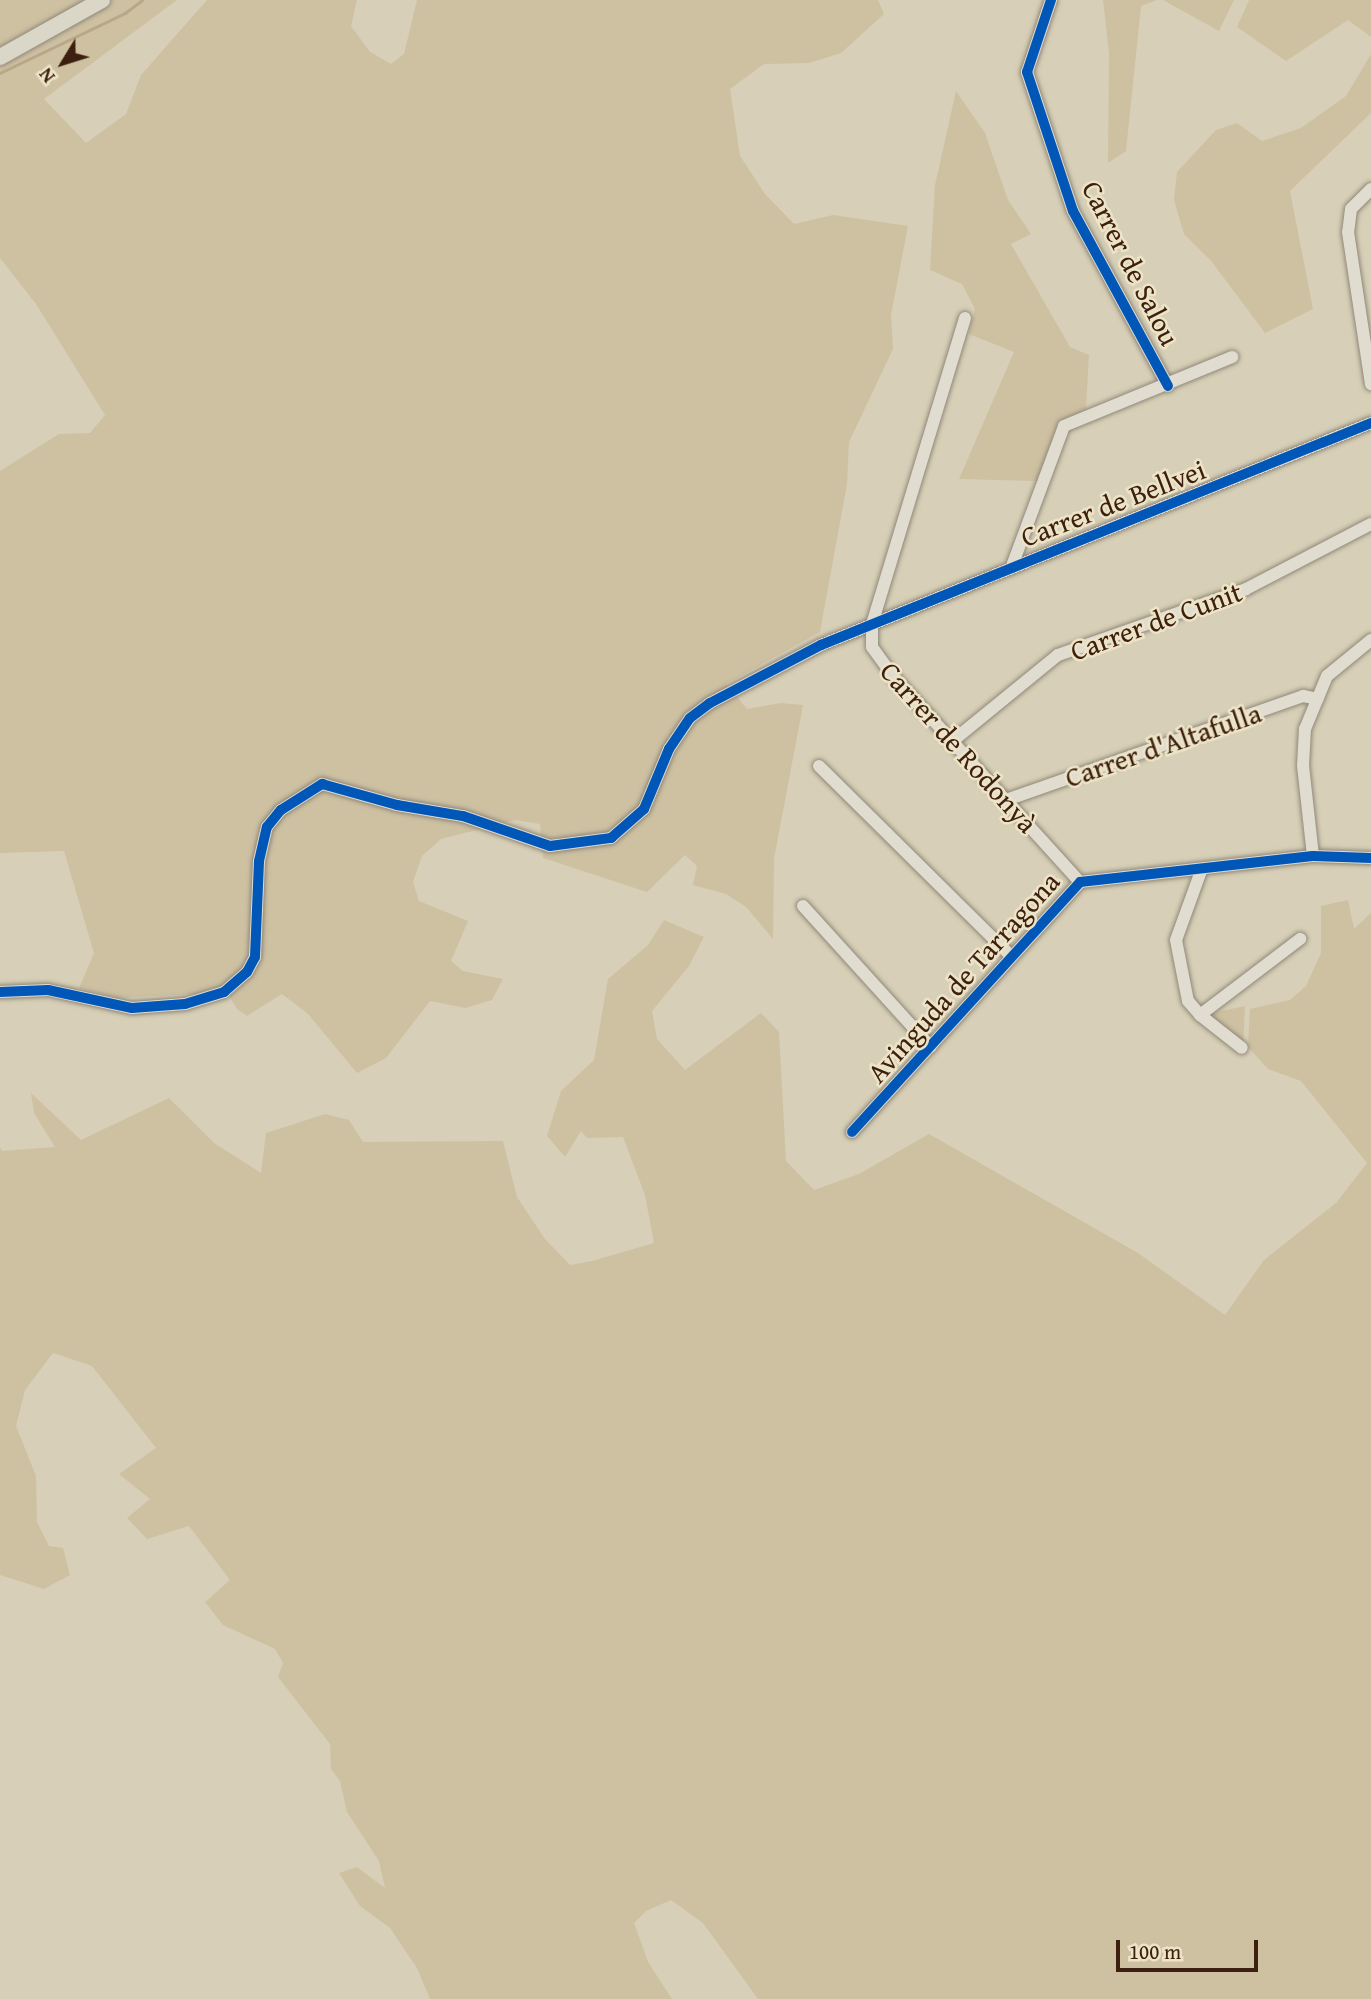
<!DOCTYPE html>
<meta charset="utf-8">
<style>
body{margin:0}
#map{position:relative;width:1371px;height:1999px;overflow:hidden;background:#d7cfb7;font-family:"Gentium Book Plus",serif}
div>[style]{position:absolute}
.green>*{inset:0;background:#cec1a2}
.stream>*{height:2.5px;margin:-1.25px;padding:0 1.25px;transform-origin:1.25px;border-radius:1.25px;background:#b8a889}
.roads{filter:drop-shadow(0 0 2px #908879) drop-shadow(0 0 2px #908879)}
.minor>*{height:12px;margin:-6px;padding:0 6px;transform-origin:6px;border-radius:6px;background:#e0dcd0}
.major>*{height:16px;margin:-8px;padding:0 8px;transform-origin:8px;border-radius:8px;background:#dad6c8}
.cycleway>*{height:10px;margin:-5px;padding:0 5px;transform-origin:5px;border-radius:5px;background:#0057b8}
span{translate:-50% -50%;white-space:nowrap;text-align:center;line-height:1.15;-webkit-text-stroke:5px #ede4c8;paint-order:stroke}
.street-label{font-size:28px;color:#3c1f0f}
.north{position:absolute;left:28px;top:28px;width:70px;height:70px;-webkit-text-stroke:5px #ede4c8;paint-order:stroke;rotate:232deg;font-size:19px;font-weight:700;line-height:28px;text-align:center;color:#3c1f0f}
.north::after{content:'';display:block;margin:auto;width:24px;height:32px;background:#3c1f0f;clip-path:polygon(50% 0,100% 100%,50% 72%,0 100%)}
.scale{position:absolute;left:1116px;top:1940px;width:142px;height:32px;box-sizing:border-box;border:4px solid #3c1f0f;border-top:0;padding-left:9px;font-size:21px;line-height:24px;white-space:nowrap;color:#3c1f0f;-webkit-text-stroke:5px #ede4c8;paint-order:stroke}
</style>
<div id="map">
<div class="green">
<i style="clip-path:polygon(0 0,177px 0,44px 99px,86px 143px,126px 114px,141px 75px,207px 0,357px 0,351px 26px,370px 52px,391px 64px,404px 54px,417px 0,878px 0,884px 14px,841px 53px,809px 63px,764px 64px,730px 89px,740px 156px,765px 194px,794px 224px,833px 215px,908px 226px,891px 315px,893px 349px,849px 442px,847px 484px,820px 632px,726px 684px,747px 709px,781px 703px,803px 705px,774px 859px,773px 939px,746px 907px,726px 894px,693px 885px,697px 866px,685px 855px,647px 892px,543px 858px,540px 824px,516px 820px,441px 839px,422px 856px,413px 882px,419px 901px,468px 921px,451px 961px,463px 971px,503px 979px,492px 1000px,465px 1008px,430px 1001px,386px 1058px,357px 1073px,308px 1014px,282px 994px,247px 1016px,237px 1009px,227px 992px,119px 998px,79px 988px,94px 953px,64px 851px,0 853px,0 471px,59px 434px,90px 433px,105px 415px,36px 304px,0 258px)"></i>
<i style="clip-path:polygon(1103px 0,1157px 0,1141px 6px,1126px 151px,1108px 163px,1109px 53px)"></i>
<i style="clip-path:polygon(1163px 0,1234px 0,1219px 31px)"></i>
<i style="clip-path:polygon(1249px 0,1371px 0,1371px 37px,1348px 20px,1286px 61px,1237px 27px)"></i>
<i style="clip-path:polygon(1371px 54px,1371px 113px,1290px 191px,1313px 309px,1265px 333px,1212px 262px,1184px 234px,1174px 200px,1177px 172px,1216px 130px,1237px 123px,1262px 141px,1301px 128px,1346px 96px)"></i>
<i style="clip-path:polygon(956px 91px,985px 133px,1008px 200px,1031px 234px,1011px 244px,1070px 347px,1089px 355px,1086px 409px,1061px 421px,1037px 481px,959px 479px,1014px 352px,969px 334px,975px 309px,962px 284px,930px 270px,935px 185px)"></i>
<i style="clip-path:polygon(1348px 900px,1354px 929px,1371px 913px,1371px 1999px,758px 1999px,703px 1923px,671px 1900px,646px 1911px,634px 1923px,648px 1962px,672px 1999px,430px 1999px,417px 1968px,390px 1928px,360px 1906px,339px 1873px,357px 1867px,385px 1888px,379px 1861px,347px 1812px,340px 1781px,331px 1769px,330px 1744px,278px 1677px,283px 1663px,275px 1649px,223px 1625px,205px 1602px,230px 1580px,189px 1526px,147px 1539px,127px 1518px,150px 1499px,119px 1474px,156px 1448px,92px 1366px,53px 1353px,25px 1390px,16px 1426px,36px 1476px,37px 1522px,49px 1546px,63px 1548px,70px 1575px,44px 1589px,0 1575px,0 1147px,2px 1151px,55px 1147px,34px 1113px,31px 1093px,81px 1140px,169px 1098px,214px 1143px,261px 1173px,266px 1133px,325px 1114px,349px 1120px,363px 1142px,503px 1141px,517px 1197px,545px 1239px,570px 1265px,592px 1261px,654px 1243px,645px 1195px,623px 1137px,587px 1138px,581px 1131px,565px 1157px,547px 1136px,561px 1091px,594px 1060px,608px 979px,648px 945px,664px 920px,704px 937px,689px 966px,652px 1011px,657px 1039px,685px 1070px,761px 1013px,779px 1032px,786px 1161px,814px 1190px,859px 1174px,929px 1134px,1138px 1253px,1225px 1315px,1264px 1260px,1336px 1203px,1367px 1163px,1301px 1081px,1268px 1069px,1248px 1047px,1250px 1009px,1290px 1000px,1306px 986px,1321px 953px,1321px 906px)"></i>
<i style="clip-path:polygon(1245px 1006px,1243px 1046px,1203px 1015px)"></i>
</div>
<div class="stream">
<i style="left:0;top:73px;width:139px;rotate:-25.6deg"></i>
<i style="left:125px;top:13px;width:21px;rotate:-37deg"></i>
</div>
<div class="roads">
<div class="minor">
<i style="left:1051px;top:0;width:76px;rotate:108.4deg"></i>
<i style="left:1027px;top:72px;width:146px;rotate:71.7deg"></i>
<i style="left:1073px;top:211px;width:199px;rotate:61.5deg"></i>
<i style="left:1371px;top:189px;width:28px;rotate:135deg"></i>
<i style="left:1351px;top:209px;width:23px;rotate:97deg"></i>
<i style="left:1348px;top:232px;width:154px;rotate:81.4deg"></i>
<i style="left:965px;top:318px;width:320px;rotate:106.9deg"></i>
<i style="left:872px;top:624px;width:23px;rotate:90deg"></i>
<i style="left:872px;top:647px;width:37px;rotate:54deg"></i>
<i style="left:894px;top:677px;width:277px;rotate:47.8deg"></i>
<i style="left:1012px;top:566px;width:149px;rotate:-69.6deg"></i>
<i style="left:1064px;top:426px;width:182px;rotate:-22.3deg"></i>
<i style="left:955px;top:739px;width:133px;rotate:-39.2deg"></i>
<i style="left:1058px;top:655px;width:199px;rotate:-19.3deg"></i>
<i style="left:1246px;top:589px;width:141px;rotate:-27.5deg"></i>
<i style="left:819px;top:766px;width:269px;rotate:44.7deg"></i>
<i style="left:1009px;top:799px;width:312px;rotate:-19.3deg"></i>
<i style="left:1303px;top:696px;width:15px;rotate:11deg"></i>
<i style="left:1313px;top:856px;width:91px;rotate:-96.3deg"></i>
<i style="left:1303px;top:766px;width:37px;rotate:-87deg"></i>
<i style="left:1305px;top:729px;width:57px;rotate:-67.5deg"></i>
<i style="left:1327px;top:676px;width:57px;rotate:-39.3deg"></i>
<i style="left:1201px;top:871px;width:73px;rotate:109.9deg"></i>
<i style="left:1176px;top:940px;width:62px;rotate:78.9deg"></i>
<i style="left:1188px;top:1001px;width:18px;rotate:49deg"></i>
<i style="left:1200px;top:1015px;width:126px;rotate:-37.2deg"></i>
<i style="left:803px;top:906px;width:190px;rotate:47.8deg"></i>
<i style="left:0;top:992px;width:48px;rotate:-2.4deg"></i>
<i style="left:48px;top:990px;width:86px;rotate:12.1deg"></i>
<i style="left:132px;top:1008px;width:53px;rotate:-4.3deg"></i>
<i style="left:185px;top:1004px;width:41px;rotate:-17.1deg"></i>
<i style="left:224px;top:992px;width:30px;rotate:-41deg"></i>
<i style="left:247px;top:972px;width:17px;rotate:-62deg"></i>
<i style="left:255px;top:957px;width:96px;rotate:-87.6deg"></i>
<i style="left:259px;top:861px;width:35px;rotate:-77deg"></i>
<i style="left:267px;top:827px;width:22px;rotate:-51deg"></i>
<i style="left:281px;top:810px;width:49px;rotate:-32.4deg"></i>
<i style="left:322px;top:784px;width:78px;rotate:15.6deg"></i>
<i style="left:397px;top:805px;width:67px;rotate:9.5deg"></i>
<i style="left:463px;top:816px;width:92px;rotate:19deg"></i>
<i style="left:550px;top:846px;width:62px;rotate:-7.5deg"></i>
<i style="left:611px;top:838px;width:44px;rotate:-41.3deg"></i>
<i style="left:644px;top:809px;width:65px;rotate:-67.4deg"></i>
<i style="left:669px;top:749px;width:37px;rotate:-56deg"></i>
<i style="left:690px;top:718px;width:25px;rotate:-37deg"></i>
<i style="left:710px;top:703px;width:125px;rotate:-27.6deg"></i>
<i style="left:821px;top:645px;width:593px;rotate:-21.98deg"></i>
<i style="left:1200px;top:1015px;width:53px;rotate:38.2deg"></i>
<i style="left:852px;top:1132px;width:338px;rotate:-47.6deg"></i>
<i style="left:1080px;top:882px;width:234px;rotate:-6.4deg"></i>
<i style="left:1313px;top:856px;width:58px;rotate:2deg"></i>
</div>
<div class="major">
<i style="left:0;top:57px;width:117px;rotate:-29.2deg"></i>
</div>
</div>
<div class="cycleway">
<i style="left:1051px;top:0;width:76px;rotate:108.4deg"></i>
<i style="left:1027px;top:72px;width:146px;rotate:71.7deg"></i>
<i style="left:1073px;top:211px;width:199px;rotate:61.5deg"></i>
<i style="left:0;top:992px;width:48px;rotate:-2.4deg"></i>
<i style="left:48px;top:990px;width:86px;rotate:12.1deg"></i>
<i style="left:132px;top:1008px;width:53px;rotate:-4.3deg"></i>
<i style="left:185px;top:1004px;width:41px;rotate:-17.1deg"></i>
<i style="left:224px;top:992px;width:30px;rotate:-41deg"></i>
<i style="left:247px;top:972px;width:17px;rotate:-62deg"></i>
<i style="left:255px;top:957px;width:96px;rotate:-87.6deg"></i>
<i style="left:259px;top:861px;width:35px;rotate:-77deg"></i>
<i style="left:267px;top:827px;width:22px;rotate:-51deg"></i>
<i style="left:281px;top:810px;width:49px;rotate:-32.4deg"></i>
<i style="left:322px;top:784px;width:78px;rotate:15.6deg"></i>
<i style="left:397px;top:805px;width:67px;rotate:9.5deg"></i>
<i style="left:463px;top:816px;width:92px;rotate:19deg"></i>
<i style="left:550px;top:846px;width:62px;rotate:-7.5deg"></i>
<i style="left:611px;top:838px;width:44px;rotate:-41.3deg"></i>
<i style="left:644px;top:809px;width:65px;rotate:-67.4deg"></i>
<i style="left:669px;top:749px;width:37px;rotate:-56deg"></i>
<i style="left:690px;top:718px;width:25px;rotate:-37deg"></i>
<i style="left:710px;top:703px;width:125px;rotate:-27.6deg"></i>
<i style="left:821px;top:645px;width:593px;rotate:-21.98deg"></i>
<i style="left:852px;top:1132px;width:338px;rotate:-47.6deg"></i>
<i style="left:1080px;top:882px;width:234px;rotate:-6.4deg"></i>
<i style="left:1313px;top:856px;width:58px;rotate:2deg"></i>
</div>
<div class="street-label">
<span style="left:1131px;top:263px;rotate:63deg">Carrer de Salou</span>
<span style="left:1113px;top:503px;rotate:-21deg">Carrer de Bellvei</span>
<span style="left:1156px;top:621px;rotate:-20deg">Carrer de Cunit</span>
<span style="left:1163px;top:745px;rotate:-19deg">Carrer d'Altafulla</span>
<span style="left:959px;top:747px;rotate:48deg">Carrer de Rodonyà</span>
<span style="left:963px;top:977px;rotate:-48deg">Avinguda de Tarragona</span>
</div>
<div class="north">N</div>
<div class="scale">100 m</div>
</div>
